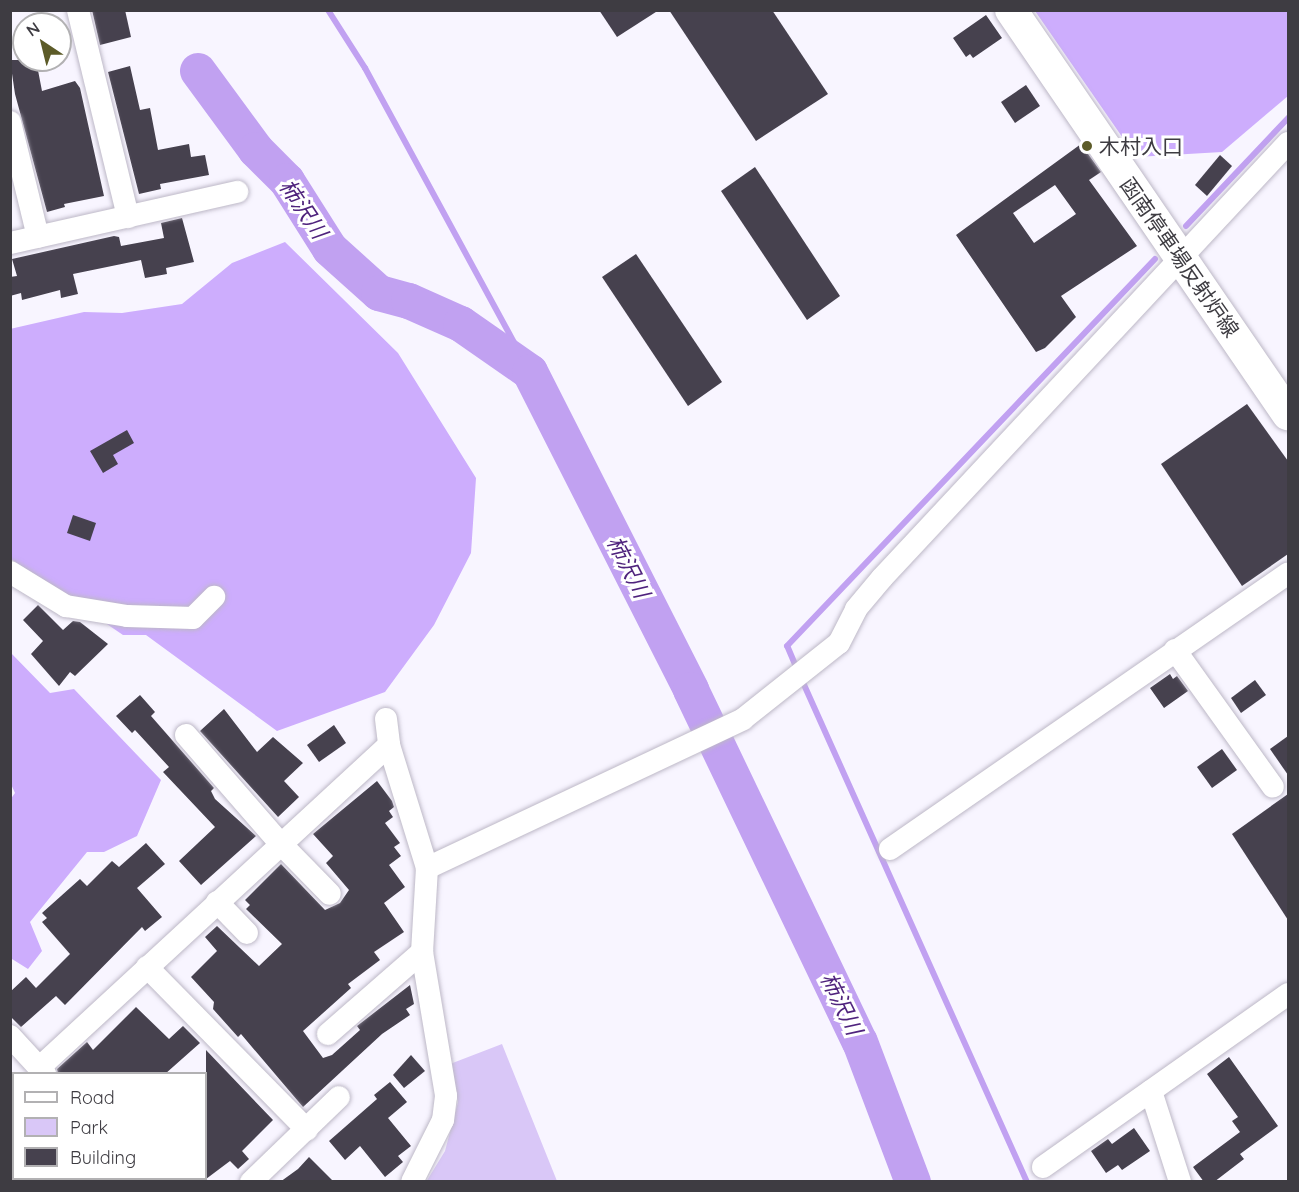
<!DOCTYPE html>
<meta charset="utf-8">
<style>
body{margin:0}
#map{position:relative;width:1299px;height:1192px;overflow:hidden;background:#f8f5ff;font-family:Quicksand,"Noto Sans JP",sans-serif}
div>[style]{position:absolute}
.green>*{inset:0;background:#d9c7f7}
.forest>*{inset:0;background:#cdadfd}
.stream>*{height:6px;margin:-3px;padding:0 3px;transform-origin:3px;border-radius:3px;background:#c1a1f1}
.river>*{height:36px;margin:-18px;padding:0 18px;transform-origin:18px;border-radius:18px;background:#c1a1f1}
.building>*{inset:0;background:#46414e}
.roads{filter:drop-shadow(0 0 2px #bdb8c7) drop-shadow(0 0 2px #bdb8c7)}
.minor>*{height:22px;margin:-11px;padding:0 11px;transform-origin:11px;border-radius:11px;background:#fff}
.secondary>*{height:32px;margin:-16px;padding:0 16px;transform-origin:16px;border-radius:16px;background:#fff}
.dots>*{width:16px;height:16px;translate:-50% -50%;box-sizing:border-box;border:3px solid #fff;border-radius:50%}
span{translate:-50% -50%;white-space:nowrap;text-align:center;line-height:1.15;-webkit-text-stroke:6px #fff;paint-order:stroke}
.poi-label{font-size:21px;color:#3e3c42}
.left{translate:0 -50%;text-align:left}
.street-label{font-size:21px;color:#3e3c42}
.water-label{font-size:22px;color:#4f237d;font-style:italic}
.frame{position:absolute;inset:0;border:12px solid #3e3c42;pointer-events:none}
.legend{position:absolute;left:12px;top:1072px;width:195px;height:108px;box-sizing:border-box;background:#fff;border:2px solid #b2b1b3;margin:0;padding:8px 10px;list-style:none;font-size:18px;color:#3e3c42}
.legend li{display:flex;align-items:center;gap:12px;height:30px}
.legend b{width:30px;border:2px solid #b2b1b3}
.north{position:absolute;left:12px;top:12px;width:60px;height:60px;box-sizing:border-box;background:#fff;border:2px solid #b2b1b3;border-radius:50%;rotate:325deg;font-size:16px;font-weight:700;line-height:24px;text-align:center;color:#3e3c42}
.north::after{content:'';display:block;margin:auto;width:21px;height:27px;background:#5c5b28;clip-path:polygon(50% 0,100% 100%,50% 72%,0 100%)}
</style>
<div id="map">
<div class="green">
<i style="clip-path:polygon(502px 1044px,557px 1181px,426px 1182px,445px 1151px,458px 1102px,450px 1064px)"></i>
</div>
<div class="forest">
<i style="clip-path:polygon(1035px 11px,1288px 11px,1288px 96px,1222px 152px,1136px 157px)"></i>
<i style="clip-path:polygon(285px 242px,398px 353px,476px 478px,471px 553px,434px 625px,385px 692px,277px 731px,146px 635px,123px 635px,11px 559px,10px 329px,84px 312px,122px 313px,182px 304px,232px 263px)"></i>
<i style="clip-path:polygon(11px 653px,50px 693px,74px 689px,161px 780px,137px 836px,104px 852px,87px 852px,30px 922px,42px 951px,28px 969px,12px 959px,10px 951px,10px 800px,15px 793px,10px 782px)"></i>
</div>
<div class="stream">
<i style="left:328px;top:10px;width:69px;rotate:57.5deg"></i>
<i style="left:365px;top:68px;width:346px;rotate:61.5deg"></i>
<i style="left:1186px;top:226px;width:149px;rotate:-46.6deg"></i>
<i style="left:797px;top:669px;width:25px;rotate:-113deg"></i>
<i style="left:787px;top:646px;width:534px;rotate:-46.44deg"></i>
<i style="left:801px;top:678px;width:552px;rotate:65.85deg"></i>
</div>
<div class="river">
<i style="left:198px;top:71px;width:98px;rotate:53.7deg"></i>
<i style="left:256px;top:150px;width:44px;rotate:45deg"></i>
<i style="left:287px;top:181px;width:80px;rotate:57.7deg"></i>
<i style="left:330px;top:249px;width:66px;rotate:41.9deg"></i>
<i style="left:379px;top:293px;width:31px;rotate:15deg"></i>
<i style="left:409px;top:301px;width:57px;rotate:23.9deg"></i>
<i style="left:461px;top:324px;width:84px;rotate:34.8deg"></i>
<i style="left:530px;top:372px;width:356px;rotate:63.1deg"></i>
<i style="left:691px;top:690px;width:390px;rotate:64.4deg"></i>
<i style="left:860px;top:1042px;width:150px;rotate:69.3deg"></i>
</div>
<div class="building">
<i style="clip-path:polygon(92px 10px,125px 10px,131px 37px,100px 45px)"></i>
<i style="clip-path:polygon(599px 10px,659px 10px,617px 37px)"></i>
<i style="clip-path:polygon(669px 10px,772px 10px,828px 94px,756px 141px)"></i>
<i style="clip-path:polygon(986px 15px,1002px 38px,973px 58px,970px 54px,966px 57px,953px 38px)"></i>
<i style="clip-path:polygon(10px 60px,36px 60px,42px 91px,75px 81px,80px 88px,104px 196px,64px 204px,65px 207px,47px 212px,15px 94px)"></i>
<i style="clip-path:polygon(130px 66px,140px 110px,150px 108px,158px 150px,189px 144px,191px 157px,205px 155px,209px 175px,160px 184px,161px 189px,139px 194px,108px 72px)"></i>
<i style="clip-path:polygon(1026px 85px,1040px 106px,1015px 123px,1001px 102px)"></i>
<i style="clip-path:polygon(evenodd,1081px 144px,1101px 172px,1089px 180px,1137px 246px,1061px 296px,1076px 317px,1045px 348px,1036px 352px,956px 235px,1081px 144px,1055px 185px,1076px 214px,1034px 243px,1013px 213px,1055px 185px)"></i>
<i style="clip-path:polygon(1220px 155px,1232px 166px,1207px 196px,1195px 185px)"></i>
<i style="clip-path:polygon(755px 167px,840px 296px,807px 320px,721px 191px)"></i>
<i style="clip-path:polygon(182px 218px,194px 262px,166px 268px,167px 274px,145px 278px,141px 260px,73px 274px,78px 294px,61px 298px,60px 290px,22px 300px,21px 293px,10px 296px,10px 277px,17px 276px,12px 259px,114px 236px,119px 237px,121px 246px,164px 238px,161px 223px)"></i>
<i style="clip-path:polygon(636px 254px,722px 382px,688px 406px,602px 277px)"></i>
<i style="clip-path:polygon(1247px 404px,1288px 461px,1288px 554px,1242px 586px,1161px 464px)"></i>
<i style="clip-path:polygon(127px 430px,134px 443px,113px 455px,118px 464px,103px 473px,90px 451px)"></i>
<i style="clip-path:polygon(73px 515px,96px 523px,90px 541px,67px 533px)"></i>
<i style="clip-path:polygon(38px 605px,63px 630px,73px 621px,80px 622px,108px 644px,75px 676px,70px 672px,59px 686px,31px 654px,43px 641px,23px 620px)"></i>
<i style="clip-path:polygon(1170px 674px,1173px 679px,1177px 676px,1188px 691px,1164px 708px,1150px 688px)"></i>
<i style="clip-path:polygon(1255px 680px,1266px 695px,1241px 713px,1231px 698px)"></i>
<i style="clip-path:polygon(140px 695px,155px 712px,151px 716px,214px 788px,211px 791px,215px 799px,256px 836px,201px 885px,179px 861px,215px 827px,163px 772px,169px 767px,135px 730px,132px 733px,116px 716px)"></i>
<i style="clip-path:polygon(224px 709px,257px 752px,273px 737px,303px 763px,284px 781px,299px 797px,278px 817px,200px 731px)"></i>
<i style="clip-path:polygon(334px 725px,346px 743px,319px 762px,307px 745px)"></i>
<i style="clip-path:polygon(1288px 736px,1288px 775px,1270px 749px)"></i>
<i style="clip-path:polygon(1222px 749px,1237px 770px,1212px 788px,1197px 767px)"></i>
<i style="clip-path:polygon(377px 781px,392px 801px,394px 807px,389px 811px,393px 817px,385px 823px,400px 843px,394px 847px,401px 856px,389px 865px,405px 887px,384px 903px,404px 932px,374px 952px,380px 960px,348px 984px,351px 988px,303px 1031px,323px 1058px,332px 1055px,360px 1030px,357px 1026px,410px 985px,414px 1004px,406px 1009px,410px 1015px,382px 1034px,303px 1107px,241px 1034px,238px 1037px,213px 1009px,214px 1002px,191px 977px,217px 951px,205px 937px,217px 926px,259px 966px,282px 944px,246px 909px,250px 905px,245px 900px,281px 864px,325px 910px,340px 903px,349px 890px,326px 863px,333px 856px,313px 834px)"></i>
<i style="clip-path:polygon(1288px 794px,1288px 920px,1232px 834px)"></i>
<i style="clip-path:polygon(146px 843px,165px 864px,137px 888px,162px 917px,145px 931px,142px 927px,65px 1005px,56px 996px,21px 1027px,10px 1016px,10px 992px,26px 977px,36px 988px,70px 954px,42px 922px,47px 918px,42px 913px,80px 879px,87px 886px,112px 861px,119px 867px)"></i>
<i style="clip-path:polygon(136px 1007px,169px 1039px,183px 1026px,200px 1043px,165px 1074px,58px 1074px,57px 1069px,87px 1042px,93px 1050px)"></i>
<i style="clip-path:polygon(206px 1050px,273px 1120px,242px 1151px,249px 1159px,238px 1169px,230px 1161px,206px 1179px)"></i>
<i style="clip-path:polygon(411px 1055px,425px 1071px,404px 1088px,393px 1075px)"></i>
<i style="clip-path:polygon(1229px 1057px,1278px 1126px,1240px 1154px,1244px 1159px,1214px 1182px,1204px 1182px,1193px 1167px,1240px 1132px,1232px 1121px,1238px 1117px,1207px 1074px)"></i>
<i style="clip-path:polygon(390px 1082px,407px 1102px,388px 1118px,411px 1146px,398px 1156px,403px 1162px,385px 1177px,360px 1146px,345px 1160px,329px 1141px,377px 1099px,374px 1095px)"></i>
<i style="clip-path:polygon(1134px 1128px,1150px 1151px,1122px 1170px,1118px 1165px,1106px 1173px,1091px 1151px,1108px 1139px,1112px 1144px)"></i>
<i style="clip-path:polygon(309px 1157px,334px 1182px,280px 1182px,298px 1169px)"></i>
</div>
<div class="roads">
<div class="minor">
<i style="left:78px;top:10px;width:213px;rotate:76.4deg"></i>
<i style="left:10px;top:122px;width:118px;rotate:76.3deg"></i>
<i style="left:10px;top:243px;width:233px;rotate:-12.7deg"></i>
<i style="left:10px;top:572px;width:66px;rotate:31.3deg"></i>
<i style="left:66px;top:606px;width:62px;rotate:9.3deg"></i>
<i style="left:127px;top:616px;width:66px;rotate:1.7deg"></i>
<i style="left:193px;top:618px;width:30px;rotate:-45deg"></i>
<i style="left:1175px;top:650px;width:168px;rotate:54.4deg"></i>
<i style="left:386px;top:719px;width:26px;rotate:83deg"></i>
<i style="left:389px;top:745px;width:129px;rotate:72.8deg"></i>
<i style="left:427px;top:868px;width:84px;rotate:93.4deg"></i>
<i style="left:422px;top:952px;width:146px;rotate:80.5deg"></i>
<i style="left:446px;top:1096px;width:24px;rotate:97deg"></i>
<i style="left:443px;top:1120px;width:69px;rotate:116.6deg"></i>
<i style="left:186px;top:735px;width:143px;rotate:49deg"></i>
<i style="left:280px;top:843px;width:71px;rotate:45.6deg"></i>
<i style="left:890px;top:849px;width:484px;rotate:-34.7deg"></i>
<i style="left:427px;top:868px;width:349px;rotate:-25.2deg"></i>
<i style="left:743px;top:719px;width:122px;rotate:-38.4deg"></i>
<i style="left:839px;top:643px;width:38px;rotate:-63deg"></i>
<i style="left:856px;top:609px;width:40px;rotate:-50deg"></i>
<i style="left:882px;top:578px;width:595px;rotate:-46.97deg"></i>
<i style="left:217px;top:902px;width:43px;rotate:45.9deg"></i>
<i style="left:147px;top:967px;width:228px;rotate:45.5deg"></i>
<i style="left:328px;top:1034px;width:125px;rotate:-41.1deg"></i>
<i style="left:10px;top:1036px;width:52px;rotate:47.4deg"></i>
<i style="left:40px;top:1067px;width:475px;rotate:-42.7deg"></i>
<i style="left:1151px;top:1091px;width:96px;rotate:72.3deg"></i>
<i style="left:10px;top:1111px;width:5px;rotate:37deg"></i>
<i style="left:1043px;top:1167px;width:300px;rotate:-35.2deg"></i>
<i style="left:76px;top:1178px;width:5px;rotate:53deg"></i>
<i style="left:146px;top:1178px;width:5px;rotate:53deg"></i>
<i style="left:251px;top:1182px;width:122px;rotate:-44deg"></i>
</div>
<div class="secondary">
<i style="left:1011px;top:10px;width:490px;rotate:55.6deg"></i>
</div>
</div>
<div class="dots">
<i style="left:1087px;top:146px;background:#5c5b28"></i>
</div>
<div class="poi-label">
<span class="left" style="left:1099px;top:146px">木村入口</span>
</div>
<div class="street-label">
<span style="left:1180px;top:257px;rotate:55deg">函南停車場反射炉線</span>
</div>
<div class="water-label">
<span style="left:303px;top:209px;rotate:56deg">柿沢川</span>
<span style="left:628px;top:567px;rotate:63deg">柿沢川</span>
<span style="left:841px;top:1004px;rotate:64deg">柿沢川</span>
</div>
<div class="frame"></div>
<ul class="legend">
<li><b style="height:8px;background:#fff"></b>Road</li>
<li><b style="height:16px;background:#d9c7f7"></b>Park</li>
<li><b style="height:16px;background:#46414e"></b>Building</li>
</ul>
<div class="north">N</div>
</div>
